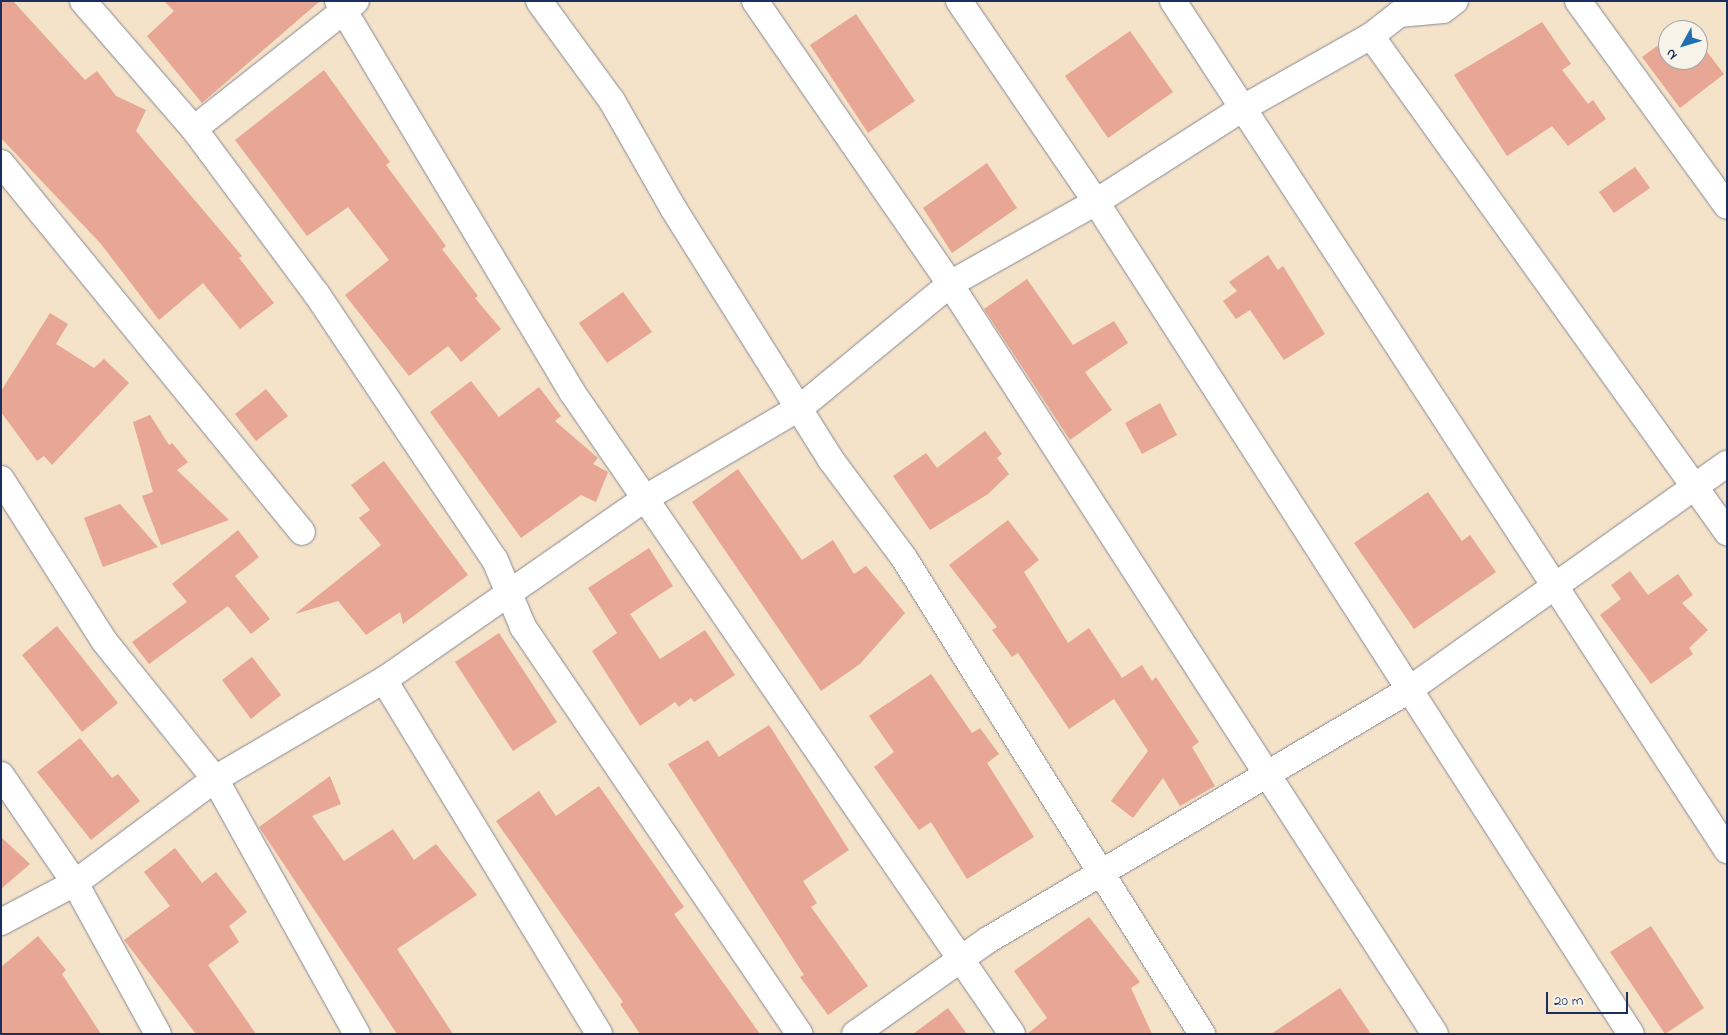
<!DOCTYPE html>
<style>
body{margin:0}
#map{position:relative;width:1728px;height:1035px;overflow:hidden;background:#f4e2c9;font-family:"Indie Flower",sans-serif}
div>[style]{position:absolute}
.building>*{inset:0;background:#e8a694}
.roads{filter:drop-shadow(0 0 1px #888894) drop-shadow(0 0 1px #888894)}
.minor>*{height:26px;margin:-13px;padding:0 13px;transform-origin:13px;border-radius:13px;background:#fff}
span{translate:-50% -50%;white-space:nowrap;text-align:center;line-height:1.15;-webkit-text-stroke:4.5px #f7f3e8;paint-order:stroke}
.frame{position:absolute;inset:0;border:2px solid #1b2f5e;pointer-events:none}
.north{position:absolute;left:1658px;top:20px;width:50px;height:50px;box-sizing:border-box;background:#f7f3e8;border:1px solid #9fa5b1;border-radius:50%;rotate:231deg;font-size:14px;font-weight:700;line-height:20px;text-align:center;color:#1b2f5e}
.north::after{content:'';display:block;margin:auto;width:18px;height:22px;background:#1f6fb2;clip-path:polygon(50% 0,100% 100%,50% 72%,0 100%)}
.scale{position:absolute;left:1546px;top:992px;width:82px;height:22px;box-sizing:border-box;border:2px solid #1b2f5e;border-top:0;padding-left:6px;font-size:15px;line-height:18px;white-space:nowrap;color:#1b2f5e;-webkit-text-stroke:4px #f7f3e8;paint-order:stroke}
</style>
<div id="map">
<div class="building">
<i style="clip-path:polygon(1px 1px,13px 1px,85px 80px,97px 71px,116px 96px,146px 110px,136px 131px,242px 256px,239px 258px,274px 303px,240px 329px,203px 283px,159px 320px,101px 244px,1px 138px)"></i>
<i style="clip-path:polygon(164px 1px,320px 1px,202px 103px,147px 36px,174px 11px)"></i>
<i style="clip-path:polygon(856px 14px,915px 101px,868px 133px,810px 45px)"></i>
<i style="clip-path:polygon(1542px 22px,1571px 64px,1562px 70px,1588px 104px,1593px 100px,1606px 119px,1568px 146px,1552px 126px,1507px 156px,1454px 75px)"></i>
<i style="clip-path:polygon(1130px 31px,1173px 92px,1108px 138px,1065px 76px)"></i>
<i style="clip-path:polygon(1668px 38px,1668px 60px,1698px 60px,1698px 40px,1724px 74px,1680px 108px,1642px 57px)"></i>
<i style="clip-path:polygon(324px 70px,390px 162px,386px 165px,446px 246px,442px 249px,478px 296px,475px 298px,501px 329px,461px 362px,448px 346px,409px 376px,345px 295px,389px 260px,348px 207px,307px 236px,235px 140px)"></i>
<i style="clip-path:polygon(987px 163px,1017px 208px,952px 253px,923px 208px)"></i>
<i style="clip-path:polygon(1635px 167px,1650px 188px,1614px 213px,1599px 192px)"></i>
<i style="clip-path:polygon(1268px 255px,1278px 270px,1283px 266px,1325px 334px,1284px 360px,1250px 310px,1236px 319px,1223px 301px,1237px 291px,1229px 282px)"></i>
<i style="clip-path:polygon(1027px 279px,1073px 345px,1114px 321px,1128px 343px,1085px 372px,1112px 410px,1070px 440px,984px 309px)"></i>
<i style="clip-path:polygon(623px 292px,652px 332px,607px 363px,579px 323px)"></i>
<i style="clip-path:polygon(50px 313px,68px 324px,56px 344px,94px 368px,104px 359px,129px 383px,52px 465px,44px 456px,37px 461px,1px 412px,1px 391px)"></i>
<i style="clip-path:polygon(471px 381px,499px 417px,539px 387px,561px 416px,555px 421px,598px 458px,593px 464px,608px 472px,596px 502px,581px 495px,521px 538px,430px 412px)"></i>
<i style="clip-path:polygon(266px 389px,288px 416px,256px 441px,235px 414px)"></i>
<i style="clip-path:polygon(1160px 403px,1177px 435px,1142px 454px,1125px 423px)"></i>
<i style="clip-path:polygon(150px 415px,169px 445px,172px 443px,188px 462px,177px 470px,229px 520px,161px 545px,142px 496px,153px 492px,133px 422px)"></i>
<i style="clip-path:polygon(985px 431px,1002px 454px,997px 458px,1009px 474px,988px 494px,930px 530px,893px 476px,926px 453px,937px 468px)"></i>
<i style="clip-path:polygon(384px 461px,468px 575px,403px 624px,400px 612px,366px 635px,338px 601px,295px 614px,381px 545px,359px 518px,370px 510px,351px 485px)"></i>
<i style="clip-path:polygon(738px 469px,802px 560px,833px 540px,854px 574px,866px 566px,905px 613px,860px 664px,821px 691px,692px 502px)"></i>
<i style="clip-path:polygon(1428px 492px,1462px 541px,1470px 535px,1496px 572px,1414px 629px,1354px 543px)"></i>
<i style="clip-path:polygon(120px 504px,158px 547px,103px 567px,84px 518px)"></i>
<i style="clip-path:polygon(1008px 520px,1039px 560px,1024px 572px,1068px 643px,1089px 628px,1122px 678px,1142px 665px,1152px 681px,1156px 677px,1199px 742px,1192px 747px,1215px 786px,1180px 806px,1163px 778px,1133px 818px,1111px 801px,1148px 751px,1114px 699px,1069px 729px,1018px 653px,1012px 657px,992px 630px,997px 627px,949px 565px)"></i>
<i style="clip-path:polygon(238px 530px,259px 557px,235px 576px,270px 619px,251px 634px,228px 606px,149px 664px,132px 642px,187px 602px,172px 584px)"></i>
<i style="clip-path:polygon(649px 548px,673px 586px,630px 614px,660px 659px,705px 630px,735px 675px,694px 702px,691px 698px,679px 707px,675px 702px,640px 726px,592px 651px,617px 633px,588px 588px)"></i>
<i style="clip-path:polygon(1630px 571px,1648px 595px,1678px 574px,1693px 595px,1682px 603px,1708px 630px,1689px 648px,1693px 654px,1651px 684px,1600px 615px,1621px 599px,1611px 585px)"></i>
<i style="clip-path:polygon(57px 626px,118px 703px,82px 732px,22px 655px)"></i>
<i style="clip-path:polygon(499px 633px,557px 722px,513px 751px,455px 662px)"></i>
<i style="clip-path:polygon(252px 657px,281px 695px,251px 719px,222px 680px)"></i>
<i style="clip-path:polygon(931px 674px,972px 733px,980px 728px,999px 754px,987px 763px,1034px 837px,967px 879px,931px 822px,919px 830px,874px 767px,894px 752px,869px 716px)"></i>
<i style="clip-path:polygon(769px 725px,849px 850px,803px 881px,817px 903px,811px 907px,868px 986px,828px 1015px,800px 977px,804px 975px,668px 764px,708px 740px,719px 757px)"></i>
<i style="clip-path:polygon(80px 738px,112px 778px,118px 774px,140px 801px,91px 840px,37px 772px)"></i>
<i style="clip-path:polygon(330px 776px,341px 804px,312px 816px,344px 861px,393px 829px,414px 860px,436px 844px,477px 895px,397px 949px,453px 1034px,397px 1034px,259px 827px)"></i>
<i style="clip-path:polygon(599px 786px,684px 907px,674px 914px,760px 1034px,640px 1034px,620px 1004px,623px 1002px,496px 821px,539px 791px,556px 816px)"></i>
<i style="clip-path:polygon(1px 837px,30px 864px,1px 889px)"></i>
<i style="clip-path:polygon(175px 848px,202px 883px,216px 872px,247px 912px,229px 926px,239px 942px,208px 965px,256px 1034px,196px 1034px,124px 940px,170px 906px,144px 872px)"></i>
<i style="clip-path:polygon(1089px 917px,1140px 982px,1131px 988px,1152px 1034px,1027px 1034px,1047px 1018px,1014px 971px)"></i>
<i style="clip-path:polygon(1651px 926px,1704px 1008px,1665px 1034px,1610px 952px)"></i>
<i style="clip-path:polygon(38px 936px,66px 970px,62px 974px,101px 1034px,1px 1034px,1px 967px)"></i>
<i style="clip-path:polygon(1340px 988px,1371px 1034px,1271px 1034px)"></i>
<i style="clip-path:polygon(948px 1008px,967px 1034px,913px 1034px)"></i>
</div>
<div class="roads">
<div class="minor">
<i style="left:83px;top:1px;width:169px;rotate:49.1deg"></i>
<i style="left:194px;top:129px;width:204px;rotate:53.4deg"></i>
<i style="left:316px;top:293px;width:321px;rotate:56.2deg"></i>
<i style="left:495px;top:560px;width:73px;rotate:67.3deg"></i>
<i style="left:523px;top:627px;width:492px;rotate:55.8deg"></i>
<i style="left:338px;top:1px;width:456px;rotate:59.1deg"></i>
<i style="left:572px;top:392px;width:778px;rotate:55.57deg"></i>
<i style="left:539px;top:1px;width:124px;rotate:53.9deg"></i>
<i style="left:612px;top:101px;width:123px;rotate:60.3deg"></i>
<i style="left:673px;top:208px;width:297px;rotate:57.9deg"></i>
<i style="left:831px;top:460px;width:122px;rotate:53.3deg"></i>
<i style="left:904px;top:558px;width:562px;rotate:57.95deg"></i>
<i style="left:755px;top:1px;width:344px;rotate:55.4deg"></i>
<i style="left:950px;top:284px;width:893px;rotate:57.11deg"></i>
<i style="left:959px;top:1px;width:243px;rotate:55.7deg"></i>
<i style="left:1096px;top:202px;width:989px;rotate:57.26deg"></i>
<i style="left:1173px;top:1px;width:1014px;rotate:56.87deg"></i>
<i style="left:1578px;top:1px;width:253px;rotate:54deg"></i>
<i style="left:1371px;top:36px;width:611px;rotate:54.33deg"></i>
<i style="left:194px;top:129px;width:206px;rotate:-38.3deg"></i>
<i style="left:1px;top:163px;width:476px;rotate:50.8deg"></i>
<i style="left:1px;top:479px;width:193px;rotate:57.5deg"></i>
<i style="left:105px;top:642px;width:176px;rotate:51.2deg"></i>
<i style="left:215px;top:779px;width:292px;rotate:60.9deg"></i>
<i style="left:384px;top:680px;width:414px;rotate:58.7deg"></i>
<i style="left:1px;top:775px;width:131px;rotate:55.6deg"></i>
<i style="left:75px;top:883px;width:172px;rotate:61.2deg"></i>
<i style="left:1px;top:922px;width:84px;rotate:-27.8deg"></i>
<i style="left:75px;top:883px;width:174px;rotate:-36.6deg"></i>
<i style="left:215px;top:779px;width:196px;rotate:-30.4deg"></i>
<i style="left:384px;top:680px;width:317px;rotate:-34.8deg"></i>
<i style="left:644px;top:499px;width:182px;rotate:-30.4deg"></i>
<i style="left:801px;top:407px;width:193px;rotate:-39.5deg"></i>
<i style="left:950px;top:284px;width:167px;rotate:-29.3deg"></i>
<i style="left:1096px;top:202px;width:174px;rotate:-32.6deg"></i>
<i style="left:1243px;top:108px;width:147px;rotate:-29.4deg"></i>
<i style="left:1371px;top:36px;width:36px;rotate:-38deg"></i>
<i style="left:1399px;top:14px;width:44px;rotate:-5.2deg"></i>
<i style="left:1443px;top:10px;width:15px;rotate:-37deg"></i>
<i style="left:855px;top:1034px;width:163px;rotate:-35.3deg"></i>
<i style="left:988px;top:940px;width:491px;rotate:-30.7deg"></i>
<i style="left:1410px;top:689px;width:389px;rotate:-35.4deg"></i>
</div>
</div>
<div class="frame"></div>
<div class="north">N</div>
<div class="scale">20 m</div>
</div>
